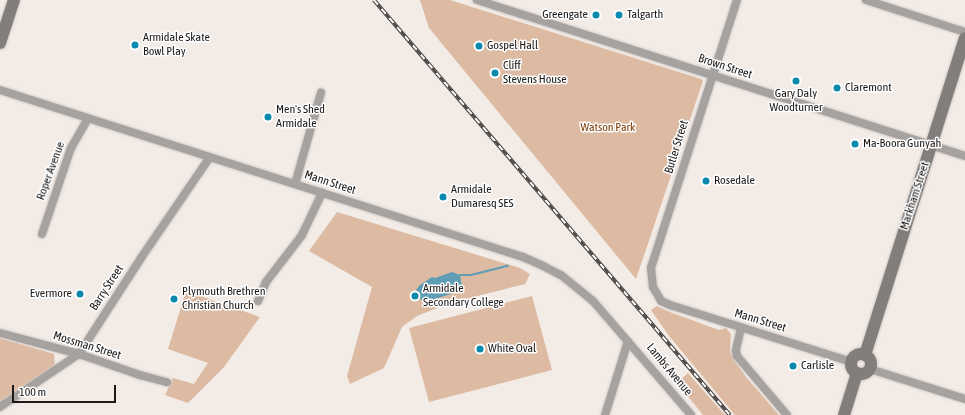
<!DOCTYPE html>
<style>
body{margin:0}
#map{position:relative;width:965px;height:415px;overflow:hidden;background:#f2ebe6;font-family:"Asap Condensed",sans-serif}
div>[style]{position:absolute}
.green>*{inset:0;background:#ddbba3}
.water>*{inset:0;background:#5e9db4}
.stream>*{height:2px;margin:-1px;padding:0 1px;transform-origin:1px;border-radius:1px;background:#5e9db4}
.roads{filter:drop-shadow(0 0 1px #d0c9c5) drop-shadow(0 0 1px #d0c9c5)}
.street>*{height:8px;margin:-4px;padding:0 4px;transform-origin:4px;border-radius:4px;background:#a5a2a0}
.secondary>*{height:12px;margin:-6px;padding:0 6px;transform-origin:6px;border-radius:6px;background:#827e7b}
.secondary>.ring{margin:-6px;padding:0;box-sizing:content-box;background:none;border:12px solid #827e7b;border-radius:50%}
.rail>*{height:3.5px;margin-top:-1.75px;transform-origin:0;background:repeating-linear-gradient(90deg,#fff 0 6px,#464240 0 12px);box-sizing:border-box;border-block:1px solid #464240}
.dots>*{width:11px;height:11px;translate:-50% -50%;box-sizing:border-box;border:2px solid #fff;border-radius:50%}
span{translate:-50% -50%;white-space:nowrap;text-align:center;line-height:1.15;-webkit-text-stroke:3px #fff;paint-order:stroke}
.poi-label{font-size:12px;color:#1c1918}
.right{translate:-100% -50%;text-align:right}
.left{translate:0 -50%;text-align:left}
.street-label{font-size:12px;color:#1c1918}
.park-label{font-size:12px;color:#7d410a}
.scale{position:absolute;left:12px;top:385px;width:104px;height:18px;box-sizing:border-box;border:2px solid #1c1918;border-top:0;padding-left:5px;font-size:12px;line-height:14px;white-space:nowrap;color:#1c1918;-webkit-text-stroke:3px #fff;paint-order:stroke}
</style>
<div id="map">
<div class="green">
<i style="clip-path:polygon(420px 0,450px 0,701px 79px,703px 81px,636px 279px,429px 28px)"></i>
<i style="clip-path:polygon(337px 212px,520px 268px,530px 274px,525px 284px,450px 303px,417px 316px,402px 327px,384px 368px,350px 384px,347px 376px,372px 287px,309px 251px)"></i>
<i style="clip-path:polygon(186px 291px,260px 317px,224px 367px,188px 403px,165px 395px,173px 378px,194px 384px,208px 363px,168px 349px)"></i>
<i style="clip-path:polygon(532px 296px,552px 370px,429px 402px,409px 328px)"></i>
<i style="clip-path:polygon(657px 306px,667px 311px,719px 330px,726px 328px,731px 334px,730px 350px,733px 358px,746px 377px,779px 415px,735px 415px,669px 336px,651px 310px)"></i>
<i style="clip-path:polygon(0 338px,54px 354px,55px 366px,0 403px)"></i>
<i style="clip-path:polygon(688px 373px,725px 415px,703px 415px,677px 383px)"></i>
</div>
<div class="water">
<i style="clip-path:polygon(452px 272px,460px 275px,462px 286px,460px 291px,432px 300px,425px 302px,420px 299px,416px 290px,420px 285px,432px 277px,435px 278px)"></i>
</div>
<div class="stream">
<i style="left:460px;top:275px;width:11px"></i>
<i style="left:471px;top:275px;width:38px;rotate:-14deg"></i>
</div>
<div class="roads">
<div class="street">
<i style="left:477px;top:0;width:512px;rotate:17.73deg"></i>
<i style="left:737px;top:0;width:281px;rotate:107.8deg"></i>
<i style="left:651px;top:268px;width:19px;rotate:84deg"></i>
<i style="left:653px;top:287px;width:16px;rotate:60deg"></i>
<i style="left:661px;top:301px;width:10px;rotate:24deg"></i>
<i style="left:670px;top:305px;width:191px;rotate:17.4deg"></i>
<i style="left:866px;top:0;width:104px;rotate:17.9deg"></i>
<i style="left:0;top:90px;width:549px;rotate:17.71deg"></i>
<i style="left:523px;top:257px;width:22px;rotate:24deg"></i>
<i style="left:543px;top:266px;width:20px;rotate:27deg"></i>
<i style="left:561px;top:275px;width:41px;rotate:39.1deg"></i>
<i style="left:593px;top:301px;width:150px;rotate:49.3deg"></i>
<i style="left:295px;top:184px;width:95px;rotate:-74.1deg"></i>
<i style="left:42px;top:234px;width:91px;rotate:-71.4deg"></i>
<i style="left:71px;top:148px;width:34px;rotate:-60deg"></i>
<i style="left:258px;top:301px;width:21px;rotate:-67deg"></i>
<i style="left:266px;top:282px;width:59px;rotate:-52.5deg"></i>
<i style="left:302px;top:235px;width:47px;rotate:-64.5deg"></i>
<i style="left:741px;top:328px;width:23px;rotate:103deg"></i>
<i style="left:736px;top:350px;width:6px;rotate:81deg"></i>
<i style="left:737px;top:356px;width:77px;rotate:49.7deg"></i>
<i style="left:0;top:333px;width:82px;rotate:14.9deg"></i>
<i style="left:79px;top:354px;width:65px;rotate:19deg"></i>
<i style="left:140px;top:375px;width:28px;rotate:15deg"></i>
<i style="left:870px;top:369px;width:100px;rotate:17.5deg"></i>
<i style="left:0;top:407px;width:95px;rotate:-33.9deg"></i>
<i style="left:79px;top:354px;width:114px;rotate:-57.1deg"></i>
<i style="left:141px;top:258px;width:122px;rotate:-55.7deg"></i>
<i style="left:605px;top:415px;width:77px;rotate:-72.7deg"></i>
</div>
<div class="secondary">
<i style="left:0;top:43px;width:45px;rotate:-72deg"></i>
<i class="ring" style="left:851px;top:354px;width:8px;height:8px"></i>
<i style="left:865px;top:355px;width:332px;rotate:-72.5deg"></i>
<i style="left:844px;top:415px;width:44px;rotate:-72.8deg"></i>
</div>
</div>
<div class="rail">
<i style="left:374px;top:0;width:547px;rotate:49.38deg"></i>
</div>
<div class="dots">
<i style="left:596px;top:15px;background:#0989ab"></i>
<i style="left:619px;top:15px;background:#0989ab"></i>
<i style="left:135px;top:45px;background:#0989ab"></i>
<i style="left:479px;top:46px;background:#0989ab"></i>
<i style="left:495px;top:73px;background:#0989ab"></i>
<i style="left:796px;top:81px;background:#0989ab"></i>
<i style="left:837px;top:88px;background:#0989ab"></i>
<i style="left:268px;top:117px;background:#0989ab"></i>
<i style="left:855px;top:144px;background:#0989ab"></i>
<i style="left:706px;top:181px;background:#0989ab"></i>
<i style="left:443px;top:197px;background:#0989ab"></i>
<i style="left:80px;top:294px;background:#0989ab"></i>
<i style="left:415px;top:296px;background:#0989ab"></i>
<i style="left:174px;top:299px;background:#0989ab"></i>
<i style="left:480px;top:349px;background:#0989ab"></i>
<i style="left:793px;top:366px;background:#0989ab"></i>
</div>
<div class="poi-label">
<span class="right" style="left:588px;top:15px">Greengate</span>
<span class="left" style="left:627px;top:15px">Talgarth</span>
<span class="left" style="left:143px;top:45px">Armidale Skate<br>Bowl Play</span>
<span class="left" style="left:487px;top:46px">Gospel Hall</span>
<span class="left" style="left:503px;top:73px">Cliff<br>Stevens House</span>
<span class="left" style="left:845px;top:88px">Claremont</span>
<span style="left:796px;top:101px">Gary Daly<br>Woodturner</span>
<span class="left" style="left:276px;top:117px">Men's Shed<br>Armidale</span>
<span class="left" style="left:863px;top:144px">Ma-Boora Gunyah</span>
<span class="left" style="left:714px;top:181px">Rosedale</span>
<span class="left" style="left:451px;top:197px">Armidale<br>Dumaresq SES</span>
<span class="left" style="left:423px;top:296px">Armidale<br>Secondary College</span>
<span class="left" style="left:182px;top:299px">Plymouth Brethren<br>Christian Church</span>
<span class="right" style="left:72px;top:294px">Evermore</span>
<span class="left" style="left:488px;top:349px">White Oval</span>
<span class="left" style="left:801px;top:366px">Carlisle</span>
</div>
<div class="street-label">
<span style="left:725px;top:67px;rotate:18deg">Brown Street</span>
<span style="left:677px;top:147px;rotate:-73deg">Butler Street</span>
<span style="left:51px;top:171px;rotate:-70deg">Roper Avenue</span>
<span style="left:330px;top:183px;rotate:18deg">Mann Street</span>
<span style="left:915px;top:196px;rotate:-72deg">Markham Street</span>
<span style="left:107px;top:288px;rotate:-57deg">Barry Street</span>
<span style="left:760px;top:321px;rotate:17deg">Mann Street</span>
<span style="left:87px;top:346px;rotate:17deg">Mossman Street</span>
<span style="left:669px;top:370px;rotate:50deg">Lambs Avenue</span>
</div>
<div class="park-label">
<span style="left:608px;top:128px">Watson Park</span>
</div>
<div class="scale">100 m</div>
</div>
